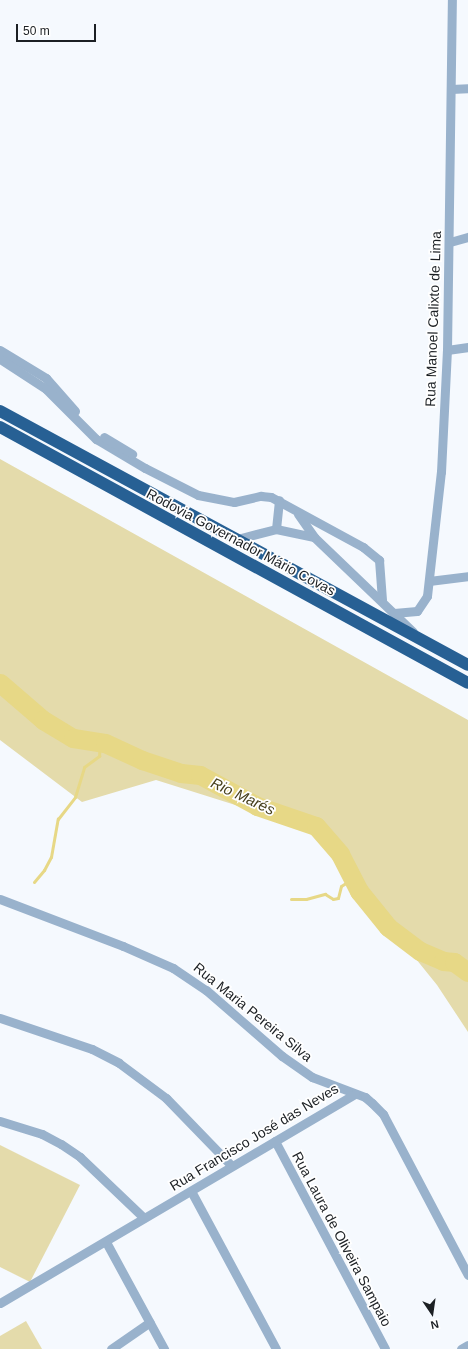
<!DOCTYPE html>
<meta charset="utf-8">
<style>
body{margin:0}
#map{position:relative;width:468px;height:1349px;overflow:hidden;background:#f5f9fe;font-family:Arial,sans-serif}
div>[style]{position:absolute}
.green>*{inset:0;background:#e4dbab}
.stream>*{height:3px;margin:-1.5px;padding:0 1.5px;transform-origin:1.5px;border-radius:1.5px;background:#e7d886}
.river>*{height:19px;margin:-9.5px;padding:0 9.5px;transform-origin:9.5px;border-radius:9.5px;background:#e7d886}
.street>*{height:9px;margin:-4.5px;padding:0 4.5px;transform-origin:4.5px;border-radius:4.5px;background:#99b2cc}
.highway>*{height:12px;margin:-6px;padding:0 6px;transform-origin:6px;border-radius:6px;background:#276094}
span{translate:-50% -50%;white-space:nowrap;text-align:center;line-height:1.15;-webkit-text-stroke:3.5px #fff;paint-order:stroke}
.street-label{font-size:14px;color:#1c2024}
.water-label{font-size:15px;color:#48411e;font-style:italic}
.north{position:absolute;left:412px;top:1293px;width:40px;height:40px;-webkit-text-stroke:3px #fff;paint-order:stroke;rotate:167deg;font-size:11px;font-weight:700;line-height:16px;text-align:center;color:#1c2024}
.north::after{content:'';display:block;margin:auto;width:14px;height:18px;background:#1c2024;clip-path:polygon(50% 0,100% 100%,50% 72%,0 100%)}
.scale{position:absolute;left:16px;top:24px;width:80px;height:18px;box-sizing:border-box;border:2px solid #1c2024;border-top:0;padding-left:5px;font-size:12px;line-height:14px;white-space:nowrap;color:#1c2024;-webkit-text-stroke:3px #fff;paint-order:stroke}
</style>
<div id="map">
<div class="green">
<i style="clip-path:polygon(0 459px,468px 720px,468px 1032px,437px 985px,311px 829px,156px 780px,82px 802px,0 740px)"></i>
<i style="clip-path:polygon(0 1145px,80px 1185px,30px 1282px,0 1267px)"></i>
<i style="clip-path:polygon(26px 1321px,42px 1349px,0 1349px,0 1336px)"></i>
</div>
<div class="stream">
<i style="left:34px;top:882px;width:16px;rotate:-50deg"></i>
<i style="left:44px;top:870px;width:15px;rotate:-62deg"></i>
<i style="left:51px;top:857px;width:39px;rotate:-80deg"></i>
<i style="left:58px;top:819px;width:28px;rotate:-52deg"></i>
<i style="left:75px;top:797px;width:31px;rotate:-73deg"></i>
<i style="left:84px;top:767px;width:19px;rotate:-36deg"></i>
<i style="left:99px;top:756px;width:13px;rotate:-86deg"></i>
<i style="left:291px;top:899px;width:15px"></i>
<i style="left:306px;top:899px;width:20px;rotate:-15deg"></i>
<i style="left:325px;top:894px;width:9px;rotate:32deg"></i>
<i style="left:333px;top:899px;width:5px;rotate:-11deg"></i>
<i style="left:338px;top:898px;width:12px;rotate:-76deg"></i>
<i style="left:341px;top:886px;width:13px;rotate:-32deg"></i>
</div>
<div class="river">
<i style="left:0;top:683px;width:57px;rotate:40.7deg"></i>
<i style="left:43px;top:720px;width:35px;rotate:31deg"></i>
<i style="left:73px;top:738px;width:32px;rotate:9deg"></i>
<i style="left:105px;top:743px;width:41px;rotate:24.7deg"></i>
<i style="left:142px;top:760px;width:41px;rotate:18.4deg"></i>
<i style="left:181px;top:773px;width:19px;rotate:6deg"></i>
<i style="left:200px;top:775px;width:65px;rotate:28.5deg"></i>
<i style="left:257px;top:806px;width:62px;rotate:18.7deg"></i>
<i style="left:316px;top:826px;width:37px;rotate:49deg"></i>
<i style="left:340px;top:854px;width:42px;rotate:62.8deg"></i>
<i style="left:359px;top:891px;width:46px;rotate:51.1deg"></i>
<i style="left:388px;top:927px;width:40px;rotate:37deg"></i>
<i style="left:420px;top:951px;width:25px;rotate:23deg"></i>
<i style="left:443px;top:961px;width:11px;rotate:5deg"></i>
<i style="left:454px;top:962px;width:17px;rotate:36deg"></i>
</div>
<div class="street">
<i style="left:451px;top:89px;width:17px;rotate:-3deg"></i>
<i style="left:450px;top:242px;width:19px;rotate:-16deg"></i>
<i style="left:0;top:350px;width:54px;rotate:31.3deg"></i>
<i style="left:46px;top:378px;width:44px;rotate:48.7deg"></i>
<i style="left:447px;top:350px;width:21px;rotate:-8deg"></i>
<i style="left:0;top:359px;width:55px;rotate:33.1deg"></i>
<i style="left:46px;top:389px;width:71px;rotate:45deg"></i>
<i style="left:96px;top:439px;width:57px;rotate:30.6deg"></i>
<i style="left:145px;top:468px;width:59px;rotate:27deg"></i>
<i style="left:198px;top:495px;width:37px;rotate:11deg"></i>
<i style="left:234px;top:502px;width:28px;rotate:-13deg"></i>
<i style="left:261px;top:496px;width:10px;rotate:6deg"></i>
<i style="left:271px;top:497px;width:105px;rotate:28.5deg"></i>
<i style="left:363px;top:547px;width:21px;rotate:39deg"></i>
<i style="left:379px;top:560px;width:40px;rotate:85.7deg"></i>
<i style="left:104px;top:437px;width:33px;rotate:31deg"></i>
<i style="left:298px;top:514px;width:28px;rotate:55deg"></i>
<i style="left:314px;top:537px;width:137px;rotate:43.8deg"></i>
<i style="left:276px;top:529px;width:29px;rotate:-84deg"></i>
<i style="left:237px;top:539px;width:40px;rotate:-14.4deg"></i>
<i style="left:276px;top:529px;width:39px;rotate:12deg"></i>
<i style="left:429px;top:581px;width:39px;rotate:-7deg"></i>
<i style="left:394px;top:613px;width:23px;rotate:-5deg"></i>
<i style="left:417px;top:611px;width:18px;rotate:-56deg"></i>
<i style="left:427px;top:596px;width:125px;rotate:-83.6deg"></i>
<i style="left:441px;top:472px;width:122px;rotate:-87.2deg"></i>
<i style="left:447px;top:350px;width:350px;rotate:-89.2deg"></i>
<i style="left:0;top:899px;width:132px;rotate:20.9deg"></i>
<i style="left:123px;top:946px;width:55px;rotate:23.7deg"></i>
<i style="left:173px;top:968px;width:40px;rotate:34deg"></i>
<i style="left:206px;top:990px;width:101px;rotate:41deg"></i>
<i style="left:282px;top:1056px;width:37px;rotate:35deg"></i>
<i style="left:312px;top:1077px;width:57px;rotate:20.7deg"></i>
<i style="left:365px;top:1097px;width:9px;rotate:41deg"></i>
<i style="left:372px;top:1103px;width:16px;rotate:45deg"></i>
<i style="left:383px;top:1114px;width:182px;rotate:62.2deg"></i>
<i style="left:0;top:1018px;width:97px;rotate:18.6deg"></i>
<i style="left:92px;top:1049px;width:30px;rotate:27deg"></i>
<i style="left:119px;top:1063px;width:59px;rotate:36.7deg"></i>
<i style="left:166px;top:1098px;width:93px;rotate:45.9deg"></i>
<i style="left:0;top:1121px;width:44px;rotate:17.2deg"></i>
<i style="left:42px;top:1134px;width:21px;rotate:28deg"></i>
<i style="left:61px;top:1144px;width:23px;rotate:34deg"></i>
<i style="left:80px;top:1157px;width:88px;rotate:43.6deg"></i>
<i style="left:275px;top:1141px;width:235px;rotate:62.1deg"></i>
<i style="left:191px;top:1191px;width:179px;rotate:61.7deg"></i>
<i style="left:106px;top:1242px;width:122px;rotate:61.5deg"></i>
<i style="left:0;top:1303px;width:412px;rotate:-30.5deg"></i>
<i style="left:111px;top:1349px;width:47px;rotate:-34.7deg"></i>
<i style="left:461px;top:1349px;width:8px;rotate:-30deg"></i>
</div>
<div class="highway">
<i style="left:0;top:411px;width:532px;rotate:28.49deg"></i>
<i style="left:0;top:427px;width:533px;rotate:28.68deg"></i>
</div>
<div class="street-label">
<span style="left:433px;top:319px;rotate:-88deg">Rua Manoel Calixto de Lima</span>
<span style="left:241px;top:542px;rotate:28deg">Rodovia Governador Mário Covas</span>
<span style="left:253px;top:1012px;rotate:39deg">Rua Maria Pereira Silva</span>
<span style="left:254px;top:1137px;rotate:-31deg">Rua Francisco José das Neves</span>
<span style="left:342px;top:1239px;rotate:62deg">Rua Laura de Oliveira Sampaio</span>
</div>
<div class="water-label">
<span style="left:243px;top:796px;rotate:25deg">Rio Marés</span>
</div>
<div class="north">N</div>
<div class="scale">50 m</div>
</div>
